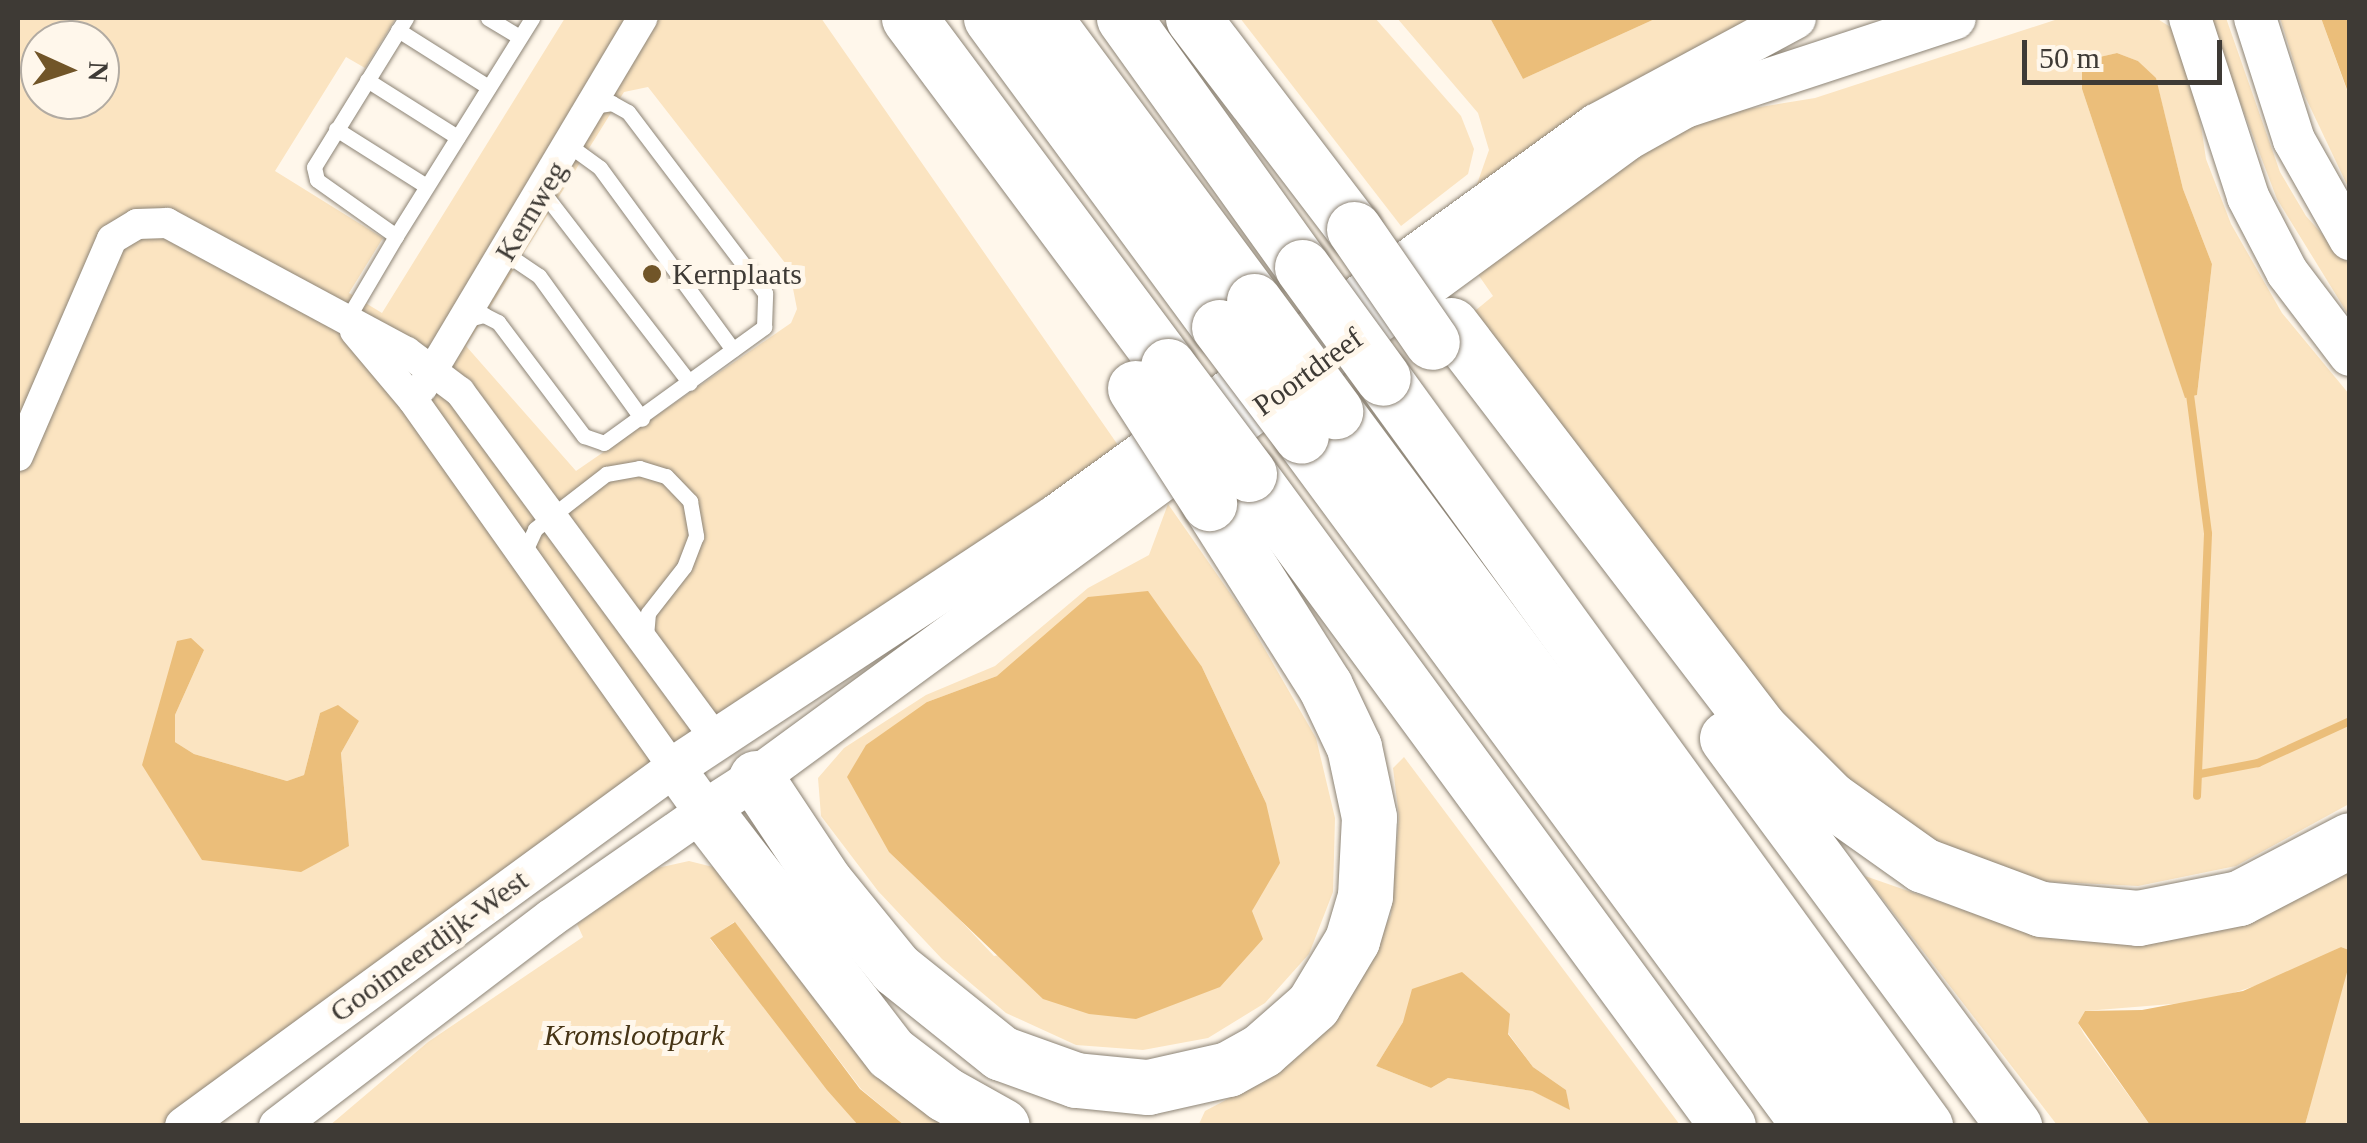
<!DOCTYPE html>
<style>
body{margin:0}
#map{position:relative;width:2367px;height:1143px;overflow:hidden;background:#fff7eb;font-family:"Times New Roman",serif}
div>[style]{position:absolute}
.green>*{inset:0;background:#fbe4c1}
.water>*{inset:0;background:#ebbe7a}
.stream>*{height:8px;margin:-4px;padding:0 4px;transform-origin:4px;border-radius:4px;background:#ebbe7a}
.roads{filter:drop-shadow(0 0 2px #8d8476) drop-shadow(0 0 2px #8d8476)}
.service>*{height:15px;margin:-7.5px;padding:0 7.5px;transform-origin:7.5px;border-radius:7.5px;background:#fff}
.minor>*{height:30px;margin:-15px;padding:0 15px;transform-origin:15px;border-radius:15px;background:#fff}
.tertiary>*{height:38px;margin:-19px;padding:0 19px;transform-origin:19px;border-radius:19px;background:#fff}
.secondary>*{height:42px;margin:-21px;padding:0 21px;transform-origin:21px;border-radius:21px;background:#fff}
.motorway>*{height:55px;margin:-27.5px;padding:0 27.5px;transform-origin:27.5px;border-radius:27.5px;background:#fff}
.bridges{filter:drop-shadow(0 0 2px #8d8476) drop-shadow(0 0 2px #8d8476)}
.motorway-bridge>*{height:55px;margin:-27.5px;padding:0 27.5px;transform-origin:27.5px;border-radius:27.5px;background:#fff}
.dots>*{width:28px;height:28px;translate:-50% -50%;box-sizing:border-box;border:5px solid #fff7eb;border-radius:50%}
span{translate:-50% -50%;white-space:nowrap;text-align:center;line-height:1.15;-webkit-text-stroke:10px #fff7eb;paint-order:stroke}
.street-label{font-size:30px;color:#3e3a35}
.poi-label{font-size:30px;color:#3e3a35}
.left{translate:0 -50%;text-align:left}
.park-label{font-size:30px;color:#463415;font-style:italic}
.frame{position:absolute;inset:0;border:20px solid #3e3a35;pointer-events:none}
.north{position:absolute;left:20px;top:20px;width:100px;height:100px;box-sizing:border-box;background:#fff7eb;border:2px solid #b2aba2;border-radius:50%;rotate:93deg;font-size:28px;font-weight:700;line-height:40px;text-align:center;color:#3e3a35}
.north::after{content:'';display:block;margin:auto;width:35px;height:45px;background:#715528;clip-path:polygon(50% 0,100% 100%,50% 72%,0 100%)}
.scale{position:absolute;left:2022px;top:40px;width:200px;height:45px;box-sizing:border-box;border:5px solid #3e3a35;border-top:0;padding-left:12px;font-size:30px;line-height:35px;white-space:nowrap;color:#3e3a35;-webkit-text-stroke:8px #fff7eb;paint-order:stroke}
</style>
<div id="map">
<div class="green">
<i style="clip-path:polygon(evenodd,18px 18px,396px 18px,365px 68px,346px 57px,275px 171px,383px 238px,349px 293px,382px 313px,565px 18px,821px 18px,1120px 448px,170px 1125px,18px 1125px,18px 18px,40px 40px,100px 40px,100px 100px,40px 100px,40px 40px,18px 18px,648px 87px,789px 268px,797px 309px,791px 323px,576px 471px,466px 346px,624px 92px,648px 87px,18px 18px,204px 650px,175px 715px,175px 742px,194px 754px,287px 781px,304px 775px,320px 713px,359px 721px,341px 753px,349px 846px,142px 765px,204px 650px)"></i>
<i style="clip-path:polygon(1240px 18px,1375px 18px,1461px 116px,1474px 149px,1468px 174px,1401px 226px)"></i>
<i style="clip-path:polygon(1397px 18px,1490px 18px,1523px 79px,1657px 18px,1766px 18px,1476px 187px,1489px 150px,1478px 113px)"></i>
<i style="clip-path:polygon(evenodd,2061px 18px,2156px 18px,2172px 28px,2197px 99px,2206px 159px,2231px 224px,2282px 313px,2349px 394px,2349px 804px,2236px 866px,2138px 886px,2036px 881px,1943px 847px,1857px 795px,1772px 708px,1470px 315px,1493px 296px,1475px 270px,1568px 197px,1711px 115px,1815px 98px,2061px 18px,2117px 53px,2138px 61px,2156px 79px,2183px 189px,2212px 264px,2197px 395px,2185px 397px,2082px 89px,2082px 61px,2117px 53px)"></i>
<i style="clip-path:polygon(2208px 18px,2226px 18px,2280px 172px,2306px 216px,2349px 264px,2349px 316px,2277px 199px)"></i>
<i style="clip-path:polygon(2280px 18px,2321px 18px,2349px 96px,2349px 189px,2303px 92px)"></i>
<i style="clip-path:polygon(evenodd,1168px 504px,1244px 613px,1316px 738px,1335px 818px,1333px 892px,1309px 954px,1265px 1003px,1208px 1038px,1143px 1050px,1076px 1045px,1006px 1013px,942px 959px,878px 891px,821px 816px,818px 778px,844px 748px,926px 695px,995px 666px,1088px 588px,1149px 555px,1168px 504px,1202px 667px,1266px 803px,1252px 911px,994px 956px,945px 904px,927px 702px,997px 676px,1202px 667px)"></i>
<i style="clip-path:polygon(evenodd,1404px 757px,1680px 1125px,1199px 1124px,1205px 1111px,1273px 1075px,1348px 998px,1391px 915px,1399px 817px,1393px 768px,1404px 757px,1403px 1022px,1508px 1033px,1533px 1067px,1566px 1090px,1569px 1109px,1532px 1091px,1448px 1078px,1431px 1088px,1376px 1066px,1403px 1022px)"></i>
<i style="clip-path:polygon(2349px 860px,2349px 950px,2341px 947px,2285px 976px,2209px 1001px,2085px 1011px,2078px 1023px,2084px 1034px,2150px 1125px,2057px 1125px,1865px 876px,1995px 921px)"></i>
<i style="clip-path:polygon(689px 861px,713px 867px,958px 1125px,904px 1125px,861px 1089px,734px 922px,710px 939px,858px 1125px,329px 1126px,428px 1042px,583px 937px,577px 924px,653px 869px)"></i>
<i style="clip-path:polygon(2349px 965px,2349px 1125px,2305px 1126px,2334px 1007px)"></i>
</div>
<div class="water">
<i style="clip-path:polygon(1490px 18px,1657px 18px,1523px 79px)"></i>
<i style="clip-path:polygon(2321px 18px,2349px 18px,2349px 96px,2349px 95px)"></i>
<i style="clip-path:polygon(2117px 53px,2138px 61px,2156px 78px,2183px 189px,2212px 264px,2197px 395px,2185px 398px,2082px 89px,2082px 61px)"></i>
<i style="clip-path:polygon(1148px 591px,1202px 667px,1266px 803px,1280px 863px,1252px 911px,1263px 939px,1220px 987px,1136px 1019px,1089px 1014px,1043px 999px,889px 852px,847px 777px,866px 745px,927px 702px,997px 676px,1088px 597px)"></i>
<i style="clip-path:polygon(191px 638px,204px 650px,175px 715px,175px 742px,194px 754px,287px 781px,304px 775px,320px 713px,338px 705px,359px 721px,341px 753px,349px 846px,301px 872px,202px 860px,142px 765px,177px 641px)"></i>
<i style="clip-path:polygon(735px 922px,860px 1089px,904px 1125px,858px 1125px,827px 1090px,710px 938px)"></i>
<i style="clip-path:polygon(2341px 947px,2349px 950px,2349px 965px,2305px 1125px,2150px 1125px,2078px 1023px,2085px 1011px,2142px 1010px,2243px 991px)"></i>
<i style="clip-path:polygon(1462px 972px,1510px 1014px,1508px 1034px,1533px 1067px,1566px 1090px,1570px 1110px,1532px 1091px,1448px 1078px,1431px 1088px,1376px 1066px,1403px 1022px,1412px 989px)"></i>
</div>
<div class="stream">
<i style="left:2189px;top:387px;width:148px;rotate:82.6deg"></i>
<i style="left:2208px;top:534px;width:262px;rotate:92.4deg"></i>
<i style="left:2200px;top:774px;width:59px;rotate:-10.7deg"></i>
<i style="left:2258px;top:763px;width:101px;rotate:-24.5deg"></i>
</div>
<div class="roads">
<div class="service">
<i style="left:406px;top:18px;width:175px;rotate:121.7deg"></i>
<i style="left:314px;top:167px;width:13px;rotate:77deg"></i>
<i style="left:317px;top:180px;width:97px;rotate:35.3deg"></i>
<i style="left:396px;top:236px;width:257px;rotate:-58deg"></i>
<i style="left:488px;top:18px;width:37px;rotate:31deg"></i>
<i style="left:398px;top:30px;width:107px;rotate:32.3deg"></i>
<i style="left:367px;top:80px;width:107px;rotate:32.3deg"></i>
<i style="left:336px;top:129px;width:107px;rotate:32.3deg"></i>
<i style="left:570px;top:146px;width:37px;rotate:36deg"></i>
<i style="left:600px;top:168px;width:225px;rotate:53.8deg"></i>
<i style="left:542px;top:191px;width:242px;rotate:52.4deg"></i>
<i style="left:505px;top:253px;width:41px;rotate:34.1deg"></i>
<i style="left:539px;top:276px;width:176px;rotate:54.2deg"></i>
<i style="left:465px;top:320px;width:20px;rotate:-15deg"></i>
<i style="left:484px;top:315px;width:16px;rotate:27deg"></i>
<i style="left:498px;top:322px;width:143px;rotate:53deg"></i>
<i style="left:584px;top:436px;width:21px;rotate:19deg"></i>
<i style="left:604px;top:443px;width:198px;rotate:-35.9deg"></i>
<i style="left:764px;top:327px;width:34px;rotate:-88deg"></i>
<i style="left:765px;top:293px;width:227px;rotate:-127.1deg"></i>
<i style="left:628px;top:112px;width:18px;rotate:-151deg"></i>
<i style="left:612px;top:103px;width:18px;rotate:171deg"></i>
<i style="left:346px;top:321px;width:99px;rotate:-59.5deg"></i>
<i style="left:524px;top:553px;width:26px;rotate:-65deg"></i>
<i style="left:535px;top:529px;width:90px;rotate:-37.8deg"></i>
<i style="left:606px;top:474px;width:34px;rotate:-10deg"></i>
<i style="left:639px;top:468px;width:28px;rotate:17deg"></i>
<i style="left:666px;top:476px;width:35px;rotate:46deg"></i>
<i style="left:690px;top:501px;width:36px;rotate:80deg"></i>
<i style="left:696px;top:536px;width:33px;rotate:111deg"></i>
<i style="left:684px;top:567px;width:58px;rotate:128deg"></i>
<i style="left:648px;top:613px;width:24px;rotate:95deg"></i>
</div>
<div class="minor">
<i style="left:355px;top:331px;width:90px;rotate:50deg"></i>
<i style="left:413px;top:400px;width:451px;rotate:54.7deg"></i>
<i style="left:422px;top:388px;width:431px;rotate:-59.2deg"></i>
<i style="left:18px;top:456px;width:236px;rotate:-66.6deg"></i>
<i style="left:112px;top:239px;width:29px;rotate:-31deg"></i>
<i style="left:137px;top:224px;width:30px;rotate:-2deg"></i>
<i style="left:167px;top:223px;width:272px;rotate:28.3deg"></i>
<i style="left:407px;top:352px;width:66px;rotate:37deg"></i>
<i style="left:460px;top:392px;width:436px;rotate:53.6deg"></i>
</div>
<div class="tertiary">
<i style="left:184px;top:1126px;width:607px;rotate:-36.15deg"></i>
<i style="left:278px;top:1126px;width:343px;rotate:-37.3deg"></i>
<i style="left:551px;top:918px;width:188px;rotate:-34.8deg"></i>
</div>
<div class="secondary">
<i style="left:1795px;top:18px;width:226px;rotate:151.7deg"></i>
<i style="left:1596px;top:125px;width:665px;rotate:144.11deg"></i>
<i style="left:1057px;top:515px;width:459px;rotate:146.6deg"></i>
<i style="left:674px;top:768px;width:53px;rotate:54.2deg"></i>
<i style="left:705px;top:811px;width:61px;rotate:-32.9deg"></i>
<i style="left:756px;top:778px;width:1081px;rotate:-36.23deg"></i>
<i style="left:1628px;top:139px;width:65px;rotate:-29.3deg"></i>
<i style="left:1685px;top:107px;width:284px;rotate:-18.2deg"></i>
<i style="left:2190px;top:18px;width:188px;rotate:72deg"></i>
<i style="left:2248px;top:197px;width:85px;rotate:62.5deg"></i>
<i style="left:2287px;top:272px;width:104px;rotate:52.8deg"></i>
<i style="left:2255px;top:18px;width:128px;rotate:72.3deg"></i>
<i style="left:2294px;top:140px;width:114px;rotate:60.5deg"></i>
</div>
<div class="motorway">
<i style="left:909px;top:18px;width:434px;rotate:53.3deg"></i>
<i style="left:991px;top:18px;width:384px;rotate:53.6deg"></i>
<i style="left:1044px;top:18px;width:352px;rotate:53.4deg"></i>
<i style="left:1124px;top:18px;width:306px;rotate:54.4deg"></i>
<i style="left:1193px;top:18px;width:265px;rotate:52.7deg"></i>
<i style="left:1451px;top:325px;width:509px;rotate:52.59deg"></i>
<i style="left:1760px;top:729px;width:99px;rotate:45deg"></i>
<i style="left:1830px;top:799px;width:114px;rotate:35.4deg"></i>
<i style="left:1923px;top:865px;width:126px;rotate:20.4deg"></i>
<i style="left:2041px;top:909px;width:97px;rotate:5.3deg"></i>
<i style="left:2138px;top:918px;width:103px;rotate:-11.2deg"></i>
<i style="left:2239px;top:898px;width:125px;rotate:-27.6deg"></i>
<i style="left:1383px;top:378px;width:924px;rotate:54.07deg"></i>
<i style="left:1335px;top:411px;width:891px;rotate:53.4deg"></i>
<i style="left:1301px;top:436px;width:857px;rotate:53.58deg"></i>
<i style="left:1249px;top:474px;width:809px;rotate:53.7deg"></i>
<i style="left:1727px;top:738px;width:483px;rotate:53.5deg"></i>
<i style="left:756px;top:778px;width:125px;rotate:56.4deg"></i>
<i style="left:825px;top:882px;width:112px;rotate:50.8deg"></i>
<i style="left:896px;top:969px;width:134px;rotate:38.7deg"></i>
<i style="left:1001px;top:1053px;width:80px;rotate:19.8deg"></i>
<i style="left:1076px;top:1080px;width:72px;rotate:5.6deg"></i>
<i style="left:1148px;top:1087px;width:82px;rotate:-12.7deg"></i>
<i style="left:1228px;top:1069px;width:39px;rotate:-29deg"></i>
<i style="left:1262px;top:1050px;width:68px;rotate:-41.4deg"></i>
<i style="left:1313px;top:1005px;width:76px;rotate:-59deg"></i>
<i style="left:1352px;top:940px;width:46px;rotate:-73.5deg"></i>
<i style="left:1365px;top:896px;width:79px;rotate:-87.1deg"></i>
<i style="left:1369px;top:817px;width:72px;rotate:-102.1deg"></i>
<i style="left:1354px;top:747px;width:68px;rotate:-115.4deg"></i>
<i style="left:1325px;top:686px;width:217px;rotate:-122.4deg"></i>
<i style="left:705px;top:811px;width:305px;rotate:52.5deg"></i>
<i style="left:891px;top:1053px;width:68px;rotate:37.2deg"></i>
<i style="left:945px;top:1094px;width:65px;rotate:29.3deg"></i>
</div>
</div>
<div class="bridges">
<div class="motorway-bridge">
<i style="left:1354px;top:229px;width:137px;rotate:55.4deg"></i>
<i style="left:1302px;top:267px;width:137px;rotate:53.9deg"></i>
<i style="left:1254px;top:301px;width:137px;rotate:53.6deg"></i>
<i style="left:1219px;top:327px;width:136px;rotate:53deg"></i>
<i style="left:1168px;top:366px;width:135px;rotate:53.1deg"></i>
<i style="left:1135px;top:388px;width:137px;rotate:57.2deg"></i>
</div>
</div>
<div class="dots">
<i style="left:652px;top:274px;background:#715528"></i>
</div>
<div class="street-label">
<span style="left:531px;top:211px;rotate:-59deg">Kernweg</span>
<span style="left:1308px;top:372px;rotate:-36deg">Poortdreef</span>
<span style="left:429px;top:946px;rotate:-36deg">Gooimeerdijk-West</span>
</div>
<div class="poi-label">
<span class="left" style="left:672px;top:274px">Kernplaats</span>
</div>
<div class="park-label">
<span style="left:634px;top:1035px">Kromslootpark</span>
</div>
<div class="frame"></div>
<div class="north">N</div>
<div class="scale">50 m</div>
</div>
